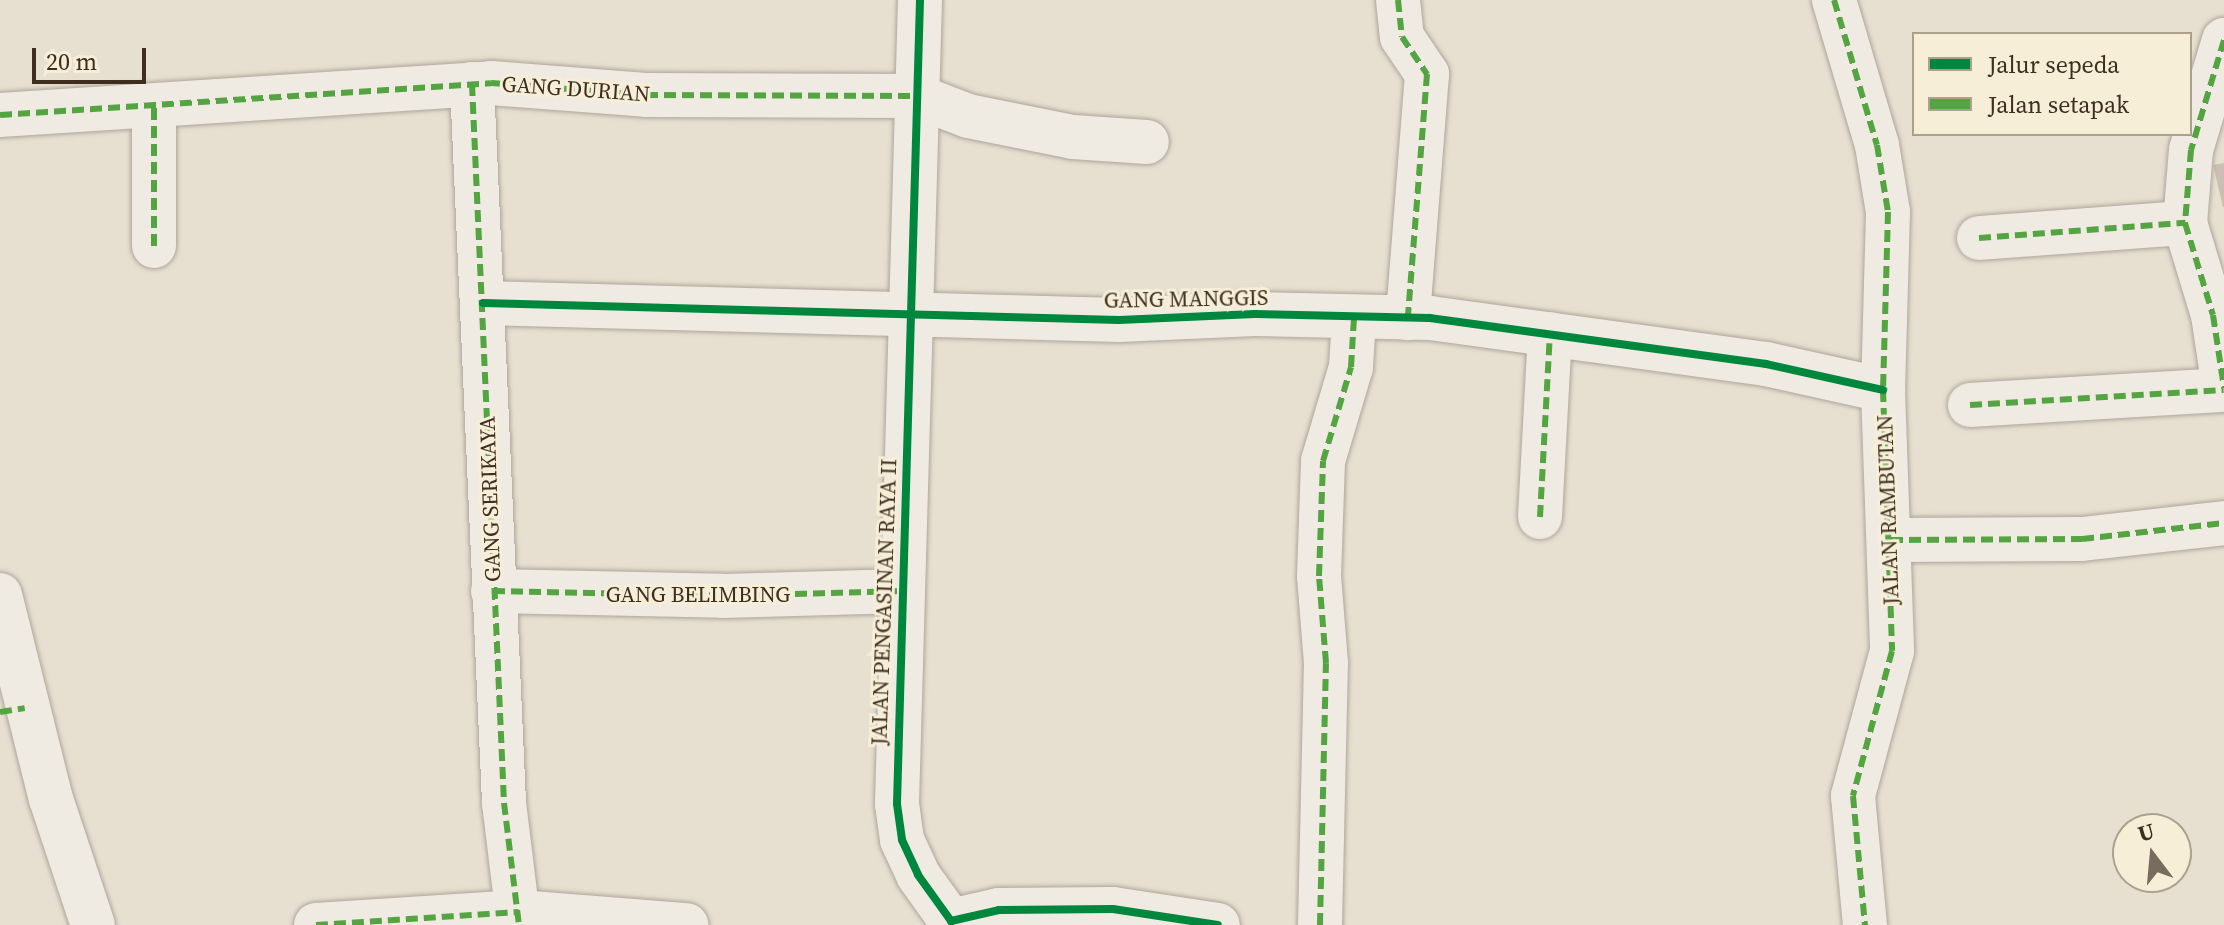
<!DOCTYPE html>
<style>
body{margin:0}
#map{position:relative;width:2224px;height:925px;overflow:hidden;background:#e7e0d1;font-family:"Source Serif 4",serif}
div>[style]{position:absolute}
.building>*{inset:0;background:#cbbfb2}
.roads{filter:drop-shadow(0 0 2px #ada599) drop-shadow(0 0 2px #ada599)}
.minor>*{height:44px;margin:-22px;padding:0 22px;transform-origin:22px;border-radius:22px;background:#efebe3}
.quiet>*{height:6px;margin-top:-3px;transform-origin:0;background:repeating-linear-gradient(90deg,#54a441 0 12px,transparent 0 18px)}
.cycleway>*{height:8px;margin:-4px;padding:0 4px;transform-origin:4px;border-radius:4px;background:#00873e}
span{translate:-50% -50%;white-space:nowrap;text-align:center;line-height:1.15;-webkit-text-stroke:6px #f7eed8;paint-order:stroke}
.street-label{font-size:22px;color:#3d2e20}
.legend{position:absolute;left:1912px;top:32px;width:280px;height:104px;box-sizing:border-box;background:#f7eed8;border:2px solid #ada18e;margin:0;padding:10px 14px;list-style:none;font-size:24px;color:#3d2e20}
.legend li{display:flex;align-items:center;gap:16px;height:40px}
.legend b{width:40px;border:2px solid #ada18e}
.north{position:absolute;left:2112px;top:813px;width:80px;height:80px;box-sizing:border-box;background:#f7eed8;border:2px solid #ada18e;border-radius:50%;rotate:344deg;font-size:22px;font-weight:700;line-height:32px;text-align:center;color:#3d2e20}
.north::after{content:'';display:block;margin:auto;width:28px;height:36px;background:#786c5e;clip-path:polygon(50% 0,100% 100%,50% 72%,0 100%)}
.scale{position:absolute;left:32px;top:48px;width:114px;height:36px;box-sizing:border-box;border:4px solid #3d2e20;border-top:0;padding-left:10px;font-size:24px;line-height:28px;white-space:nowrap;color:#3d2e20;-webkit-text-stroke:6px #f7eed8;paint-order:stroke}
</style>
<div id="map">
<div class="building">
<i style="clip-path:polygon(2224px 163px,2224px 207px,2223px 207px,2213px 165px)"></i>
</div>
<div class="roads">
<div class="minor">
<i style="left:920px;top:0;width:804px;rotate:91.64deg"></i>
<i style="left:897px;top:804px;width:36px;rotate:82deg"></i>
<i style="left:902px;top:840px;width:38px;rotate:65deg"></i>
<i style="left:918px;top:875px;width:57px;rotate:54.3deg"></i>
<i style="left:951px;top:921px;width:49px;rotate:-12.9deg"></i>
<i style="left:999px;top:910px;width:114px;rotate:-0.5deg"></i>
<i style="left:1113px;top:909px;width:106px;rotate:8.7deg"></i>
<i style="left:1398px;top:0;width:37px;rotate:84deg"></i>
<i style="left:1402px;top:37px;width:45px;rotate:56deg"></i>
<i style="left:1427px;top:74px;width:245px;rotate:94.5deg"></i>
<i style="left:1834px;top:0;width:151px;rotate:73.5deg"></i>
<i style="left:1877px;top:145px;width:68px;rotate:80.7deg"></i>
<i style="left:1888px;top:212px;width:178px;rotate:91.6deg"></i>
<i style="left:1883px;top:390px;width:261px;rotate:88deg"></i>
<i style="left:1892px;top:651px;width:150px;rotate:105.1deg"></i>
<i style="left:1853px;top:796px;width:130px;rotate:84.7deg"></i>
<i style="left:2224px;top:40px;width:115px;rotate:106.7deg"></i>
<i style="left:2191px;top:150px;width:73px;rotate:94.7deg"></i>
<i style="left:2185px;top:223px;width:96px;rotate:73.1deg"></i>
<i style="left:2213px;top:315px;width:74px;rotate:81.4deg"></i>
<i style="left:472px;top:84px;width:720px;rotate:87.45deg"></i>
<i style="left:504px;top:803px;width:123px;rotate:83deg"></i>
<i style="left:154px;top:108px;width:138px;rotate:90deg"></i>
<i style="left:0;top:115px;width:492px;rotate:-3.7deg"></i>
<i style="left:491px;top:83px;width:155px;rotate:4.4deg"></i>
<i style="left:646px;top:95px;width:270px;rotate:0.2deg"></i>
<i style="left:916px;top:96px;width:56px;rotate:21deg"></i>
<i style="left:968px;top:116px;width:107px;rotate:11.3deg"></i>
<i style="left:1073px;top:137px;width:74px;rotate:3.9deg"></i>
<i style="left:1979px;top:238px;width:207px;rotate:-4.2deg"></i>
<i style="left:483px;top:303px;width:636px;rotate:1.53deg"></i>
<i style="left:1119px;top:320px;width:136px;rotate:-2.5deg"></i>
<i style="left:1255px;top:314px;width:175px;rotate:1.3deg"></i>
<i style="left:1430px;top:318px;width:339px;rotate:7.8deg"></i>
<i style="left:1766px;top:364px;width:120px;rotate:12.5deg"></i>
<i style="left:1970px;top:405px;width:254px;rotate:-3.4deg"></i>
<i style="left:1540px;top:517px;width:183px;rotate:-86.9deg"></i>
<i style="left:1891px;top:540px;width:191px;rotate:-0.3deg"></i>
<i style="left:2082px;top:539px;width:143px;rotate:-6.4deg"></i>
<i style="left:493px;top:591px;width:230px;rotate:1.2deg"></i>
<i style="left:723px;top:596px;width:180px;rotate:-1.6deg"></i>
<i style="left:0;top:595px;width:210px;rotate:76deg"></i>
<i style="left:51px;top:799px;width:133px;rotate:71.6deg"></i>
<i style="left:316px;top:925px;width:203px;rotate:-3.7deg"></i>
<i style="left:519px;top:912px;width:168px;rotate:4.5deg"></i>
<i style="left:1320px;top:925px;width:262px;rotate:-88.7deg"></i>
<i style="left:1326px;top:663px;width:87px;rotate:-94.6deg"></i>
<i style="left:1319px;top:576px;width:115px;rotate:-88deg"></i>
<i style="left:1323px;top:461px;width:98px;rotate:-73.4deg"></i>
<i style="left:1351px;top:367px;width:49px;rotate:-86.5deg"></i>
</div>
</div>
<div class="quiet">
<i style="left:1398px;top:0;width:37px;rotate:84deg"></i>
<i style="left:1402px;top:37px;width:45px;rotate:56deg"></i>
<i style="left:1427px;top:74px;width:245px;rotate:94.5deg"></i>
<i style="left:1834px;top:0;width:151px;rotate:73.5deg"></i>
<i style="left:1877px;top:145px;width:68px;rotate:80.7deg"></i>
<i style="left:1888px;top:212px;width:178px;rotate:91.6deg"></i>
<i style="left:1883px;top:390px;width:261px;rotate:88deg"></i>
<i style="left:1892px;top:651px;width:150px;rotate:105.1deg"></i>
<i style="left:1853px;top:796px;width:130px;rotate:84.7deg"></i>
<i style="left:2224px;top:40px;width:115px;rotate:106.7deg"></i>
<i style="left:2191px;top:150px;width:73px;rotate:94.7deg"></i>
<i style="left:2185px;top:223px;width:96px;rotate:73.1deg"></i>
<i style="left:2213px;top:315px;width:74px;rotate:81.4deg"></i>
<i style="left:472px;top:84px;width:720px;rotate:87.45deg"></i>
<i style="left:504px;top:803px;width:123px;rotate:83deg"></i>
<i style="left:154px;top:108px;width:138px;rotate:90deg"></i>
<i style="left:0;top:115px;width:492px;rotate:-3.7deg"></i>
<i style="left:491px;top:83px;width:155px;rotate:4.4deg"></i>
<i style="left:646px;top:95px;width:270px;rotate:0.2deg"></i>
<i style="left:1979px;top:238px;width:207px;rotate:-4.2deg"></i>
<i style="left:1970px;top:405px;width:254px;rotate:-3.4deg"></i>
<i style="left:1540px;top:517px;width:183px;rotate:-86.9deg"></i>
<i style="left:1891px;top:540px;width:191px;rotate:-0.3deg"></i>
<i style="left:2082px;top:539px;width:143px;rotate:-6.4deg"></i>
<i style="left:493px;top:591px;width:230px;rotate:1.2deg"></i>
<i style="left:723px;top:596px;width:180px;rotate:-1.6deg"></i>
<i style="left:0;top:712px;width:25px;rotate:-9deg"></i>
<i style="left:316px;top:925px;width:203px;rotate:-3.7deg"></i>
<i style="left:1320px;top:925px;width:262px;rotate:-88.7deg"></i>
<i style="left:1326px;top:663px;width:87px;rotate:-94.6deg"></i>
<i style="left:1319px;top:576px;width:115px;rotate:-88deg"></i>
<i style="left:1323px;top:461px;width:98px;rotate:-73.4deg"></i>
<i style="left:1351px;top:367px;width:49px;rotate:-86.5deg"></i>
</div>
<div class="cycleway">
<i style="left:920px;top:0;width:804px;rotate:91.64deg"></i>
<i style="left:897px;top:804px;width:36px;rotate:82deg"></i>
<i style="left:902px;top:840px;width:38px;rotate:65deg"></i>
<i style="left:918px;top:875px;width:57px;rotate:54.3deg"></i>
<i style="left:951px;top:921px;width:49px;rotate:-12.9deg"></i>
<i style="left:999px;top:910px;width:114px;rotate:-0.5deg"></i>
<i style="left:1113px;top:909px;width:106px;rotate:8.7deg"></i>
<i style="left:483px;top:303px;width:636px;rotate:1.53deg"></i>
<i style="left:1119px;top:320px;width:136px;rotate:-2.5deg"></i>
<i style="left:1255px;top:314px;width:175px;rotate:1.3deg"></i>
<i style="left:1430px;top:318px;width:339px;rotate:7.8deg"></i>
<i style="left:1766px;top:364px;width:120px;rotate:12.5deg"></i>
</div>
<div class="street-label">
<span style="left:576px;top:89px;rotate:4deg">GANG DURIAN</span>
<span style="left:1186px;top:299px;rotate:-1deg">GANG MANGGIS</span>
<span style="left:490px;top:499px;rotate:-92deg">GANG SERIKAYA</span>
<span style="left:1888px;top:510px;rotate:-92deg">JALAN RAMBUTAN</span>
<span style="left:698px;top:595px">GANG BELIMBING</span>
<span style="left:884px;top:602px;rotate:-88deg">JALAN PENGASINAN RAYA II</span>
</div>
<ul class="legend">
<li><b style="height:10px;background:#00873e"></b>Jalur sepeda</li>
<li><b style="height:10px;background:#54a441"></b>Jalan setapak</li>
</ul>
<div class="north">U</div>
<div class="scale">20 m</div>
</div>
